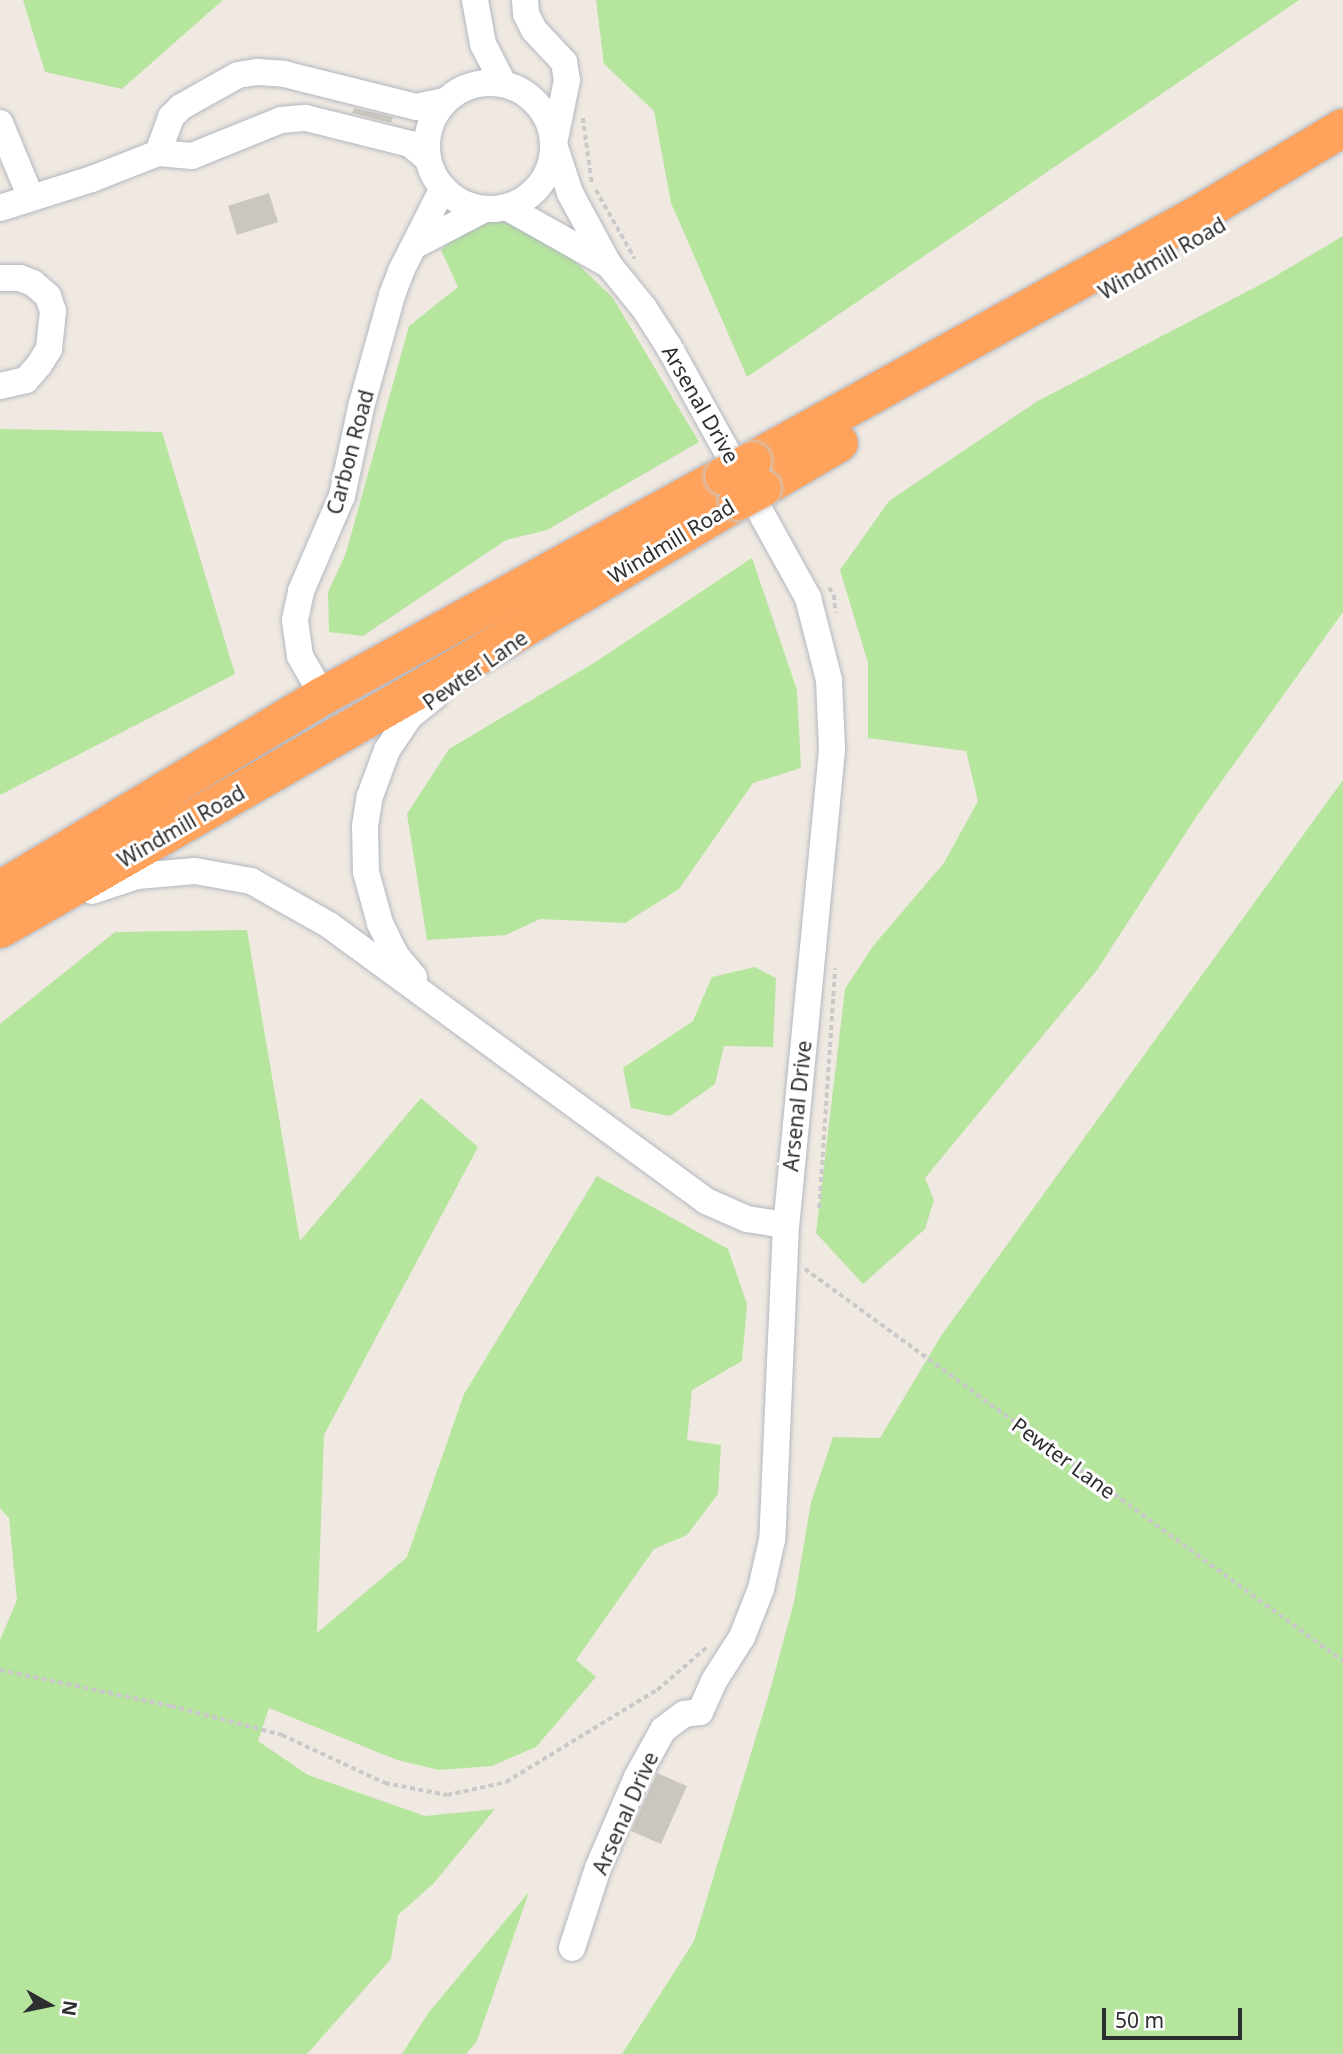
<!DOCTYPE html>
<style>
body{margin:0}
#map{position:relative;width:1343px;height:2054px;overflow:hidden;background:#efe9e1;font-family:"Noto Sans",sans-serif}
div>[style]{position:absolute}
.green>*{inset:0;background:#b6e59e}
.building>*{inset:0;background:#cbc7bf}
.path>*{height:3.5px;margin-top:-1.75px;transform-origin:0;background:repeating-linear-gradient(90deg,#c9c9c9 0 5px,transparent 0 8.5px)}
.roads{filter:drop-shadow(0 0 2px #b4b7c1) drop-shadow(0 0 2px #b4b7c1)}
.minor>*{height:26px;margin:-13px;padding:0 13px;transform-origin:13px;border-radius:13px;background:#fff}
.minor>.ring{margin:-13px;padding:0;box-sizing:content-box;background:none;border:26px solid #fff;border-radius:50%}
.highway>*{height:38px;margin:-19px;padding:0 19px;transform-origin:19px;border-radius:19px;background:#ffa35c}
.bridges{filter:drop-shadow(0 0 2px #c9c9c9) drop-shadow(0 0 2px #c9c9c9)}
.highway-bridge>*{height:38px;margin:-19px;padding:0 19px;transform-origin:19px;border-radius:19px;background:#ffa35c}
span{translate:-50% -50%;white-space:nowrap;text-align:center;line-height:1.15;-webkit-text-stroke:6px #fff;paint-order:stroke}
.street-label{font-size:21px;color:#2e2e2e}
.north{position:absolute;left:14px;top:1970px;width:70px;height:70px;-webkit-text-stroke:5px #fff;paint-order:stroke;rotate:99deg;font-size:19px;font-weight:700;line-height:28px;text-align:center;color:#2e2e2e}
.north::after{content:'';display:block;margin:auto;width:24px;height:32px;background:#2e2e2e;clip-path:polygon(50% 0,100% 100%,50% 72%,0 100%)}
.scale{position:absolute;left:1102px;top:2008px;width:140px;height:32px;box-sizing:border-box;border:4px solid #2e2e2e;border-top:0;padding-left:9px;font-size:21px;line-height:24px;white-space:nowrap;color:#2e2e2e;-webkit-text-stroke:5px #fff;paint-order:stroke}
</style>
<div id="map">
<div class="green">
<i style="clip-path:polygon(23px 0,223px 0,122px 89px,45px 72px)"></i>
<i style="clip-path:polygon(596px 0,1299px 0,747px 377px,671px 203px,654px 111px,604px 64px)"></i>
<i style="clip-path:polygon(496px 215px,530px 218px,613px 298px,699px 442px,547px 530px,506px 540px,363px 636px,329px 632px,328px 592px,346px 553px,409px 326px,458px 287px,441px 250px,471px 224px)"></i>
<i style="clip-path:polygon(1343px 236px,1343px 612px,1196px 817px,1097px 970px,925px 1178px,934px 1200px,925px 1229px,863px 1284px,816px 1233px,845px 989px,873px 946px,944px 863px,978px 801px,966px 751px,868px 738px,868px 663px,840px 570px,889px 501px,1036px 402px,1267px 281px)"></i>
<i style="clip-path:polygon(0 429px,162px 432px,235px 674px,0 795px)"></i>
<i style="clip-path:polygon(752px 558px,797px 690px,801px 768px,753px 783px,679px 889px,625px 923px,540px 919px,506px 935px,427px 940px,407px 814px,449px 749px,597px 661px)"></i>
<i style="clip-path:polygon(1343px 780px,1343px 2054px,622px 2054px,694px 1941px,769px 1694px,794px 1602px,811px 1502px,833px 1437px,880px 1438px,941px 1336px)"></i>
<i style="clip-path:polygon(247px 930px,300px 1241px,421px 1098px,478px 1147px,324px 1435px,317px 1633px,407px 1557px,464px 1394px,597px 1176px,728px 1249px,747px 1304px,742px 1361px,692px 1390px,687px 1440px,721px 1445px,718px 1494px,687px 1535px,654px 1549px,576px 1660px,596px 1677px,536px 1747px,492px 1766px,439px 1770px,397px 1760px,269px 1708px,258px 1741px,308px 1775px,425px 1816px,495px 1809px,433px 1884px,398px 1915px,391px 1959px,307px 2054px,0 2054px,0 1640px,17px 1600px,9px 1518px,0 1508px,0 1024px,115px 932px)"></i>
<i style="clip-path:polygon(755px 967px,776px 978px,773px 1047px,724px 1046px,715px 1084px,670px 1116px,631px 1108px,623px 1068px,693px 1021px,712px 977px)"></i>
<i style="clip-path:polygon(529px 1892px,477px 2041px,466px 2054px,402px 2054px,429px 2012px)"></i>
</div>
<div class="building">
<i style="clip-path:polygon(354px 108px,393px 117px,391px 123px,352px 113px)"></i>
<i style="clip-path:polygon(269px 193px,278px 222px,237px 235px,228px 206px)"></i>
<i style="clip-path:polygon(657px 1773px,687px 1786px,661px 1844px,631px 1831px)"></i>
</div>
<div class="path">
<i style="left:583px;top:118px;width:66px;rotate:82.1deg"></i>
<i style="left:596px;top:190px;width:79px;rotate:60.5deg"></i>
<i style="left:829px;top:588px;width:9px;rotate:54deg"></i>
<i style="left:834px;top:595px;width:18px;rotate:84deg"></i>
<i style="left:819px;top:1208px;width:240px;rotate:-86.2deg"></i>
<i style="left:805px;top:1269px;width:666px;rotate:36.08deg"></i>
<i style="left:0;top:1670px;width:175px;rotate:11.9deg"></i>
<i style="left:171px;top:1706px;width:115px;rotate:14.6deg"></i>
<i style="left:282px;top:1735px;width:114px;rotate:25deg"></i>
<i style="left:385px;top:1783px;width:63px;rotate:11deg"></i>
<i style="left:447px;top:1795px;width:60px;rotate:-12.4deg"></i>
<i style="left:506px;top:1782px;width:177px;rotate:-31.4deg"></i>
<i style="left:657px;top:1690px;width:67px;rotate:-40.8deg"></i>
</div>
<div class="roads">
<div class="minor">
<i style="left:475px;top:0;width:45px;rotate:79.7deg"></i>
<i style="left:483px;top:44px;width:44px;rotate:62.9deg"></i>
<i style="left:525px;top:0;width:14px;rotate:86deg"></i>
<i style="left:526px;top:14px;width:18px;rotate:63deg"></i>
<i style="left:534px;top:30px;width:44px;rotate:46.8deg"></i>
<i style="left:564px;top:62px;width:18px;rotate:81deg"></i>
<i style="left:567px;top:80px;width:65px;rotate:101.5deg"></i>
<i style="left:554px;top:144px;width:52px;rotate:71.9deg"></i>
<i style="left:570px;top:193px;width:82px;rotate:61.6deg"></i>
<i style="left:609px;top:265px;width:55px;rotate:50.9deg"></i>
<i style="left:644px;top:308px;width:46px;rotate:57.3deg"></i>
<i style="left:669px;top:347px;width:287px;rotate:61deg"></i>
<i style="left:808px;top:598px;width:85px;rotate:75.6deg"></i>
<i style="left:829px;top:680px;width:70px;rotate:87.5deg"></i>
<i style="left:832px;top:750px;width:477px;rotate:95.5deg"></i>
<i style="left:786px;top:1225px;width:315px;rotate:92.5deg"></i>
<i style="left:772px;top:1540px;width:50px;rotate:102.7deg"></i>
<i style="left:761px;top:1589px;width:52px;rotate:111.6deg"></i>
<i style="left:742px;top:1637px;width:52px;rotate:122.5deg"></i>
<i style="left:714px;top:1681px;width:34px;rotate:114deg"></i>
<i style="left:700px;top:1712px;width:16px;rotate:173deg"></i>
<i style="left:684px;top:1714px;width:26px;rotate:143deg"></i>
<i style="left:663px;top:1730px;width:54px;rotate:119deg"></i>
<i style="left:637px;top:1777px;width:99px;rotate:113.2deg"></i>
<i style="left:598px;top:1868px;width:84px;rotate:108deg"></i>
<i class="ring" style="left:427px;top:83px;width:100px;height:100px"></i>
<i style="left:0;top:123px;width:81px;rotate:67.5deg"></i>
<i style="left:158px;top:153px;width:34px;rotate:5deg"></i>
<i style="left:192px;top:156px;width:96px;rotate:-22deg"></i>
<i style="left:281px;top:120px;width:25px;rotate:-5deg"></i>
<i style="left:306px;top:118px;width:107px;rotate:14deg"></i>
<i style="left:410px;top:144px;width:23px;rotate:40deg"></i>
<i style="left:0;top:208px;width:96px;rotate:-17.5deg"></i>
<i style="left:92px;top:179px;width:71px;rotate:-21.5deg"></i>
<i style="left:158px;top:153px;width:38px;rotate:-70deg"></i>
<i style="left:171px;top:117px;width:14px;rotate:-45deg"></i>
<i style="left:181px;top:107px;width:65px;rotate:-29.3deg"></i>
<i style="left:238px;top:75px;width:20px;rotate:-9deg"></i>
<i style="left:258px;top:72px;width:26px;rotate:4deg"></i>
<i style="left:284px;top:74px;width:136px;rotate:14deg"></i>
<i style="left:416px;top:107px;width:29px;rotate:-12deg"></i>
<i style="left:508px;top:208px;width:116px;rotate:29.4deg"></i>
<i style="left:416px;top:245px;width:78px;rotate:-27.6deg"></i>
<i style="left:0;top:278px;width:20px"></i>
<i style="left:20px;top:278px;width:14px;rotate:21deg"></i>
<i style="left:33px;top:283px;width:20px;rotate:41deg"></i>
<i style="left:48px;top:296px;width:16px;rotate:72deg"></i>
<i style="left:53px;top:311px;width:38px;rotate:96deg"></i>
<i style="left:49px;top:349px;width:19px;rotate:122deg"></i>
<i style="left:39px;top:365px;width:20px;rotate:131deg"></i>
<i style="left:26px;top:380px;width:27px;rotate:167deg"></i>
<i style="left:323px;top:696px;width:46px;rotate:-119.9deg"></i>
<i style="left:300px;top:656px;width:36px;rotate:-98deg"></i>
<i style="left:295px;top:620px;width:30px;rotate:-78deg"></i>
<i style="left:301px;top:591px;width:103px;rotate:-66.7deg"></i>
<i style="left:342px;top:496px;width:91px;rotate:-77.9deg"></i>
<i style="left:361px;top:407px;width:116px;rotate:-74.5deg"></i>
<i style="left:392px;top:295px;width:26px;rotate:-69deg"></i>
<i style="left:401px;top:271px;width:93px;rotate:-63.2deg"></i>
<i style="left:92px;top:891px;width:47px;rotate:-18.4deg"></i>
<i style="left:137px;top:876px;width:58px;rotate:-4.9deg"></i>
<i style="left:195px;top:871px;width:57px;rotate:10.1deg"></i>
<i style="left:251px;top:881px;width:90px;rotate:29.4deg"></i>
<i style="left:329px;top:925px;width:467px;rotate:36.2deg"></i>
<i style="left:706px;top:1201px;width:45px;rotate:23.7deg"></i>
<i style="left:747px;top:1219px;width:39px;rotate:9deg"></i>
<i style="left:414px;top:977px;width:30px;rotate:-130deg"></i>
<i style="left:395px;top:954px;width:34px;rotate:-116deg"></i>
<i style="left:380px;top:923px;width:53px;rotate:-105.4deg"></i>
<i style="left:366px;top:872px;width:46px;rotate:-91.2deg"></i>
<i style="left:365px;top:826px;width:30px;rotate:-81deg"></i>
<i style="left:370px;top:796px;width:49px;rotate:-69.7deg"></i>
<i style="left:387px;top:750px;width:40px;rotate:-56deg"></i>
<i style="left:409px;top:717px;width:33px;rotate:-39deg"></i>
</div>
<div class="highway">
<i style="left:752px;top:461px;width:515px;rotate:-28.9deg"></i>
<i style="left:1203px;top:212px;width:163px;rotate:-31deg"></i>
<i style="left:762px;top:488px;width:89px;rotate:-30.3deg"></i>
<i style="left:0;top:890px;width:377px;rotate:-31deg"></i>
<i style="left:323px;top:696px;width:457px;rotate:-28.8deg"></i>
<i style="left:0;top:929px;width:550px;rotate:-29.78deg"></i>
<i style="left:477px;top:656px;width:304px;rotate:-30.7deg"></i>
</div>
</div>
<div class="bridges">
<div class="highway-bridge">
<i style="left:724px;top:476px;width:32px;rotate:-28deg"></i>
<i style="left:738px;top:501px;width:27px;rotate:-28deg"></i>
</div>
</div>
<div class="street-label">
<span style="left:1162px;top:258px;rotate:-30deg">Windmill Road</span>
<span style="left:701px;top:404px;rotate:60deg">Arsenal Drive</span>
<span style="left:350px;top:452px;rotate:-75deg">Carbon Road</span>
<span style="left:671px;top:541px;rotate:-31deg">Windmill Road</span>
<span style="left:475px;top:670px;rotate:-35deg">Pewter Lane</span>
<span style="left:181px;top:826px;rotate:-30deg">Windmill Road</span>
<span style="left:797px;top:1106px;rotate:-84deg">Arsenal Drive</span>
<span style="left:1064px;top:1458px;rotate:36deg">Pewter Lane</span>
<span style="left:625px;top:1813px;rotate:-66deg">Arsenal Drive</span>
</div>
<div class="north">N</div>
<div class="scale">50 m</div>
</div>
